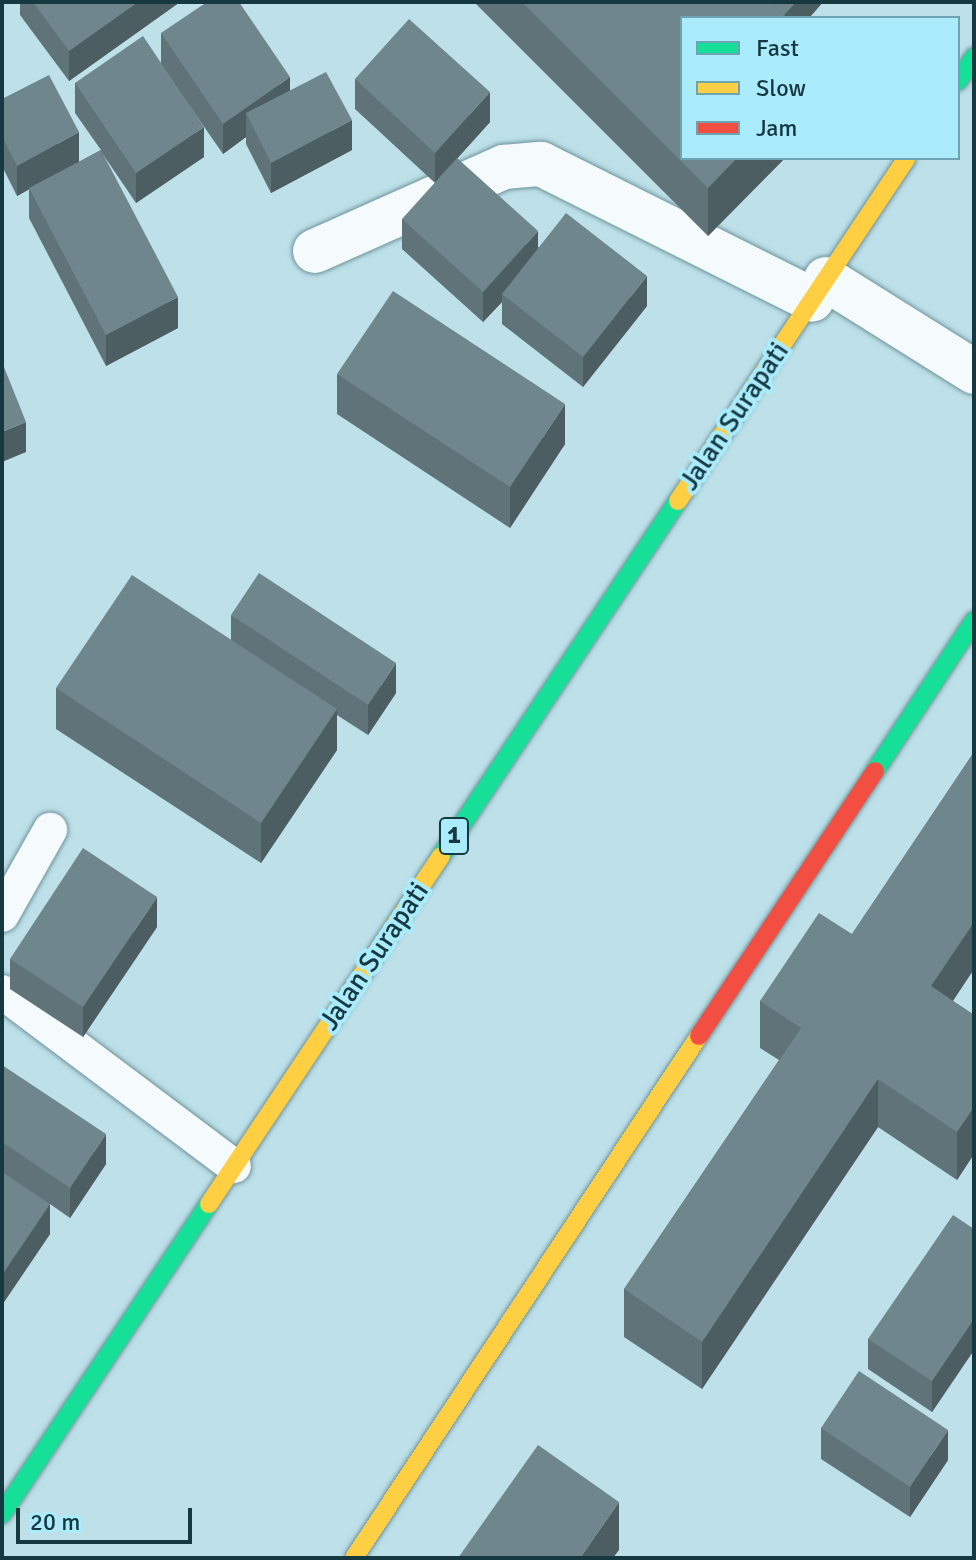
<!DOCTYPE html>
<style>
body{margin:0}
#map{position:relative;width:976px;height:1560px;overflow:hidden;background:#bde0e9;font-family:Signika,sans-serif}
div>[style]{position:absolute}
.roads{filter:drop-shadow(0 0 2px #6f929a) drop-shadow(0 0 2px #6f929a)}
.lane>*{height:34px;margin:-17px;padding:0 17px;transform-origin:17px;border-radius:17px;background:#f5fafc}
.street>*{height:44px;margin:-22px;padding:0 22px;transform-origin:22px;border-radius:22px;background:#f5fafc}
.fast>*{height:18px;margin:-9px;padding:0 9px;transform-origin:9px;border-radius:9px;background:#16e098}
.slow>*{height:18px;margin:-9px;padding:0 9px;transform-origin:9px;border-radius:9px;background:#ffcf43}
.jam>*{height:18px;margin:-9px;padding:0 9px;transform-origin:9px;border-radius:9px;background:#f24e42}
.wall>*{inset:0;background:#5f7378}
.shaded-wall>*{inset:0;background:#4d5e62}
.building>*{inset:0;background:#6e868c}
span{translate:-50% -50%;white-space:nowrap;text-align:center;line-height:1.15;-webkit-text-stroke:8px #aaebfc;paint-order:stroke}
.shield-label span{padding:2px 6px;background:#aaebfc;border:2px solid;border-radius:6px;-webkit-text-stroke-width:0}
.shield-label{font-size:26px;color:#153841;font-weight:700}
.street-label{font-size:28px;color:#153841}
.frame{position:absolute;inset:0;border:4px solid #153841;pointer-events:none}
.legend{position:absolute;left:680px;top:16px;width:280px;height:144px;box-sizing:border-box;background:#aaebfc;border:2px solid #6ea3b1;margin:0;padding:10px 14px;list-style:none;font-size:24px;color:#153841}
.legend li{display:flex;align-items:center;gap:16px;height:40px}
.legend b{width:40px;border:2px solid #6ea3b1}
.scale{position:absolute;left:16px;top:1508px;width:176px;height:36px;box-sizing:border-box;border:4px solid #153841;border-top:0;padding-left:10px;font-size:24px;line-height:28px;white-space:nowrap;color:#153841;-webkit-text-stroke:6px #aaebfc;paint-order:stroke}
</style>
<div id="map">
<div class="roads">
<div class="lane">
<i style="left:2px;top:915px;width:98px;rotate:-60.5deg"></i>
<i style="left:2px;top:992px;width:290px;rotate:36.9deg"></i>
</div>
<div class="street">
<i style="left:315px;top:251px;width:207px;rotate:-24deg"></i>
<i style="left:504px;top:167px;width:37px;rotate:-5deg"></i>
<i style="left:541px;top:164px;width:303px;rotate:26.6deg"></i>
<i style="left:826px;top:279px;width:175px;rotate:32.1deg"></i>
</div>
<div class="fast">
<i style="left:958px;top:81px;width:29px;rotate:-56deg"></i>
<i style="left:875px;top:771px;width:180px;rotate:-56.6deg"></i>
<i style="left:441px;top:856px;width:427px;rotate:-56.3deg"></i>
<i style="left:2px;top:1514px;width:373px;rotate:-56.3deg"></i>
</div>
<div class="slow">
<i style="left:678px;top:501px;width:412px;rotate:-56.3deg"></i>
<i style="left:209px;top:1204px;width:418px;rotate:-56.3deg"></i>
<i style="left:354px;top:1558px;width:626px;rotate:-56.54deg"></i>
</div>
<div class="jam">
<i style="left:699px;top:1036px;width:318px;rotate:-56.4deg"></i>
</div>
</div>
<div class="wall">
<i style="clip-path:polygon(20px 2px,180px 2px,69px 81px,20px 15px)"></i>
<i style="clip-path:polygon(474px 2px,823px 2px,809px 18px,682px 18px,682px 158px,785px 158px,708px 236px)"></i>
<i style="clip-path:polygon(161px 33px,290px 91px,352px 150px,271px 193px,246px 144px,246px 137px,223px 154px,182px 95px,204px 157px,136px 203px,102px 153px,178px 328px,106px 366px,29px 218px,29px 189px,17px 196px,2px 166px,2px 99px,79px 162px,101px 150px,75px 113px,75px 83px,161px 63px)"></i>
<i style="clip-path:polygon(355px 79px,490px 122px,435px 183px,355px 109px)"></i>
<i style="clip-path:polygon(402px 219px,538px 247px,647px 306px,583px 387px,502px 324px,502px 302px,483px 322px,402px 249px)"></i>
<i style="clip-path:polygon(337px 374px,565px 444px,510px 528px,337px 414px)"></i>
<i style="clip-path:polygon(231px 615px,396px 693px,368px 735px,337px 715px,337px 750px,261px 863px,56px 729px,56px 688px,231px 640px)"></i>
<i style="clip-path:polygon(974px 752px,974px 969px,953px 1001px,974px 1015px,974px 1154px,957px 1180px,878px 1127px,702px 1389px,624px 1337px,624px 1289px,779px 1060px,760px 1048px,760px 1001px,852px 934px)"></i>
<i style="clip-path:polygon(157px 927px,83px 1037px,10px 989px,10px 959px)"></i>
<i style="clip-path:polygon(2px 1065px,106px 1164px,70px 1218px,50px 1204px,50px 1234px,2px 1305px)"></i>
<i style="clip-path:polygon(974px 1229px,974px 1350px,932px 1412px,868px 1369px,868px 1339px)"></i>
<i style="clip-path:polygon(821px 1428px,948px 1460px,910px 1517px,821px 1459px)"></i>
</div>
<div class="shaded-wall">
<i style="clip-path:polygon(138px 2px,180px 2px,69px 81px,69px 51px)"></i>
<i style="clip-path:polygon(796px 2px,823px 2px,809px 18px,784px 18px,784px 15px)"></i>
<i style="clip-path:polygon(290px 77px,290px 107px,246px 113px,246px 137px,223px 154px,223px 124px)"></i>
<i style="clip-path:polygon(490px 92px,490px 122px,435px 183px,435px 153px)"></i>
<i style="clip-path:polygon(352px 120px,352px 150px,271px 193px,271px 163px)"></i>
<i style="clip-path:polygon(204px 127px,204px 157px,136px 203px,136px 173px)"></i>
<i style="clip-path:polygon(79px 132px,79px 162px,17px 196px,17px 166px)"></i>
<i style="clip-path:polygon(737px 158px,785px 158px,708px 236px,708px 188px)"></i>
<i style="clip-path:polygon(538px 231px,538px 261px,502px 294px,502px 302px,483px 322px,483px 292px)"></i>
<i style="clip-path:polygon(647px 276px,647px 306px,583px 387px,583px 357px)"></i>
<i style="clip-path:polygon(178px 297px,178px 328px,106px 366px,106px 335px)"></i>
<i style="clip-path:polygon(565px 404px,565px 444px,510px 528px,510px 487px)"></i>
<i style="clip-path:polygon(26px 422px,26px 452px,2px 462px,2px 432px)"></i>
<i style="clip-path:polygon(396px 663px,396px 693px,368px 735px,368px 705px)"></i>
<i style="clip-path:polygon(337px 709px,337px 750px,261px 863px,261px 823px)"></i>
<i style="clip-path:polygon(157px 897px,157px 927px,83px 1037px,83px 1007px)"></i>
<i style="clip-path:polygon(974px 922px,974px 969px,931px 1033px,931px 986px)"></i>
<i style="clip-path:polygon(878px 1079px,878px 1127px,702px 1389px,702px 1342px)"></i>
<i style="clip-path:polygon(974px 1107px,974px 1154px,957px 1180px,957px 1132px)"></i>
<i style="clip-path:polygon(106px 1134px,106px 1164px,70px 1218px,70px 1188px)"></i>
<i style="clip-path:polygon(50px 1204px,50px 1234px,2px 1305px,2px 1275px)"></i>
<i style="clip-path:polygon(974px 1319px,974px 1350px,932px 1412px,932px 1381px)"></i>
<i style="clip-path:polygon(948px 1430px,948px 1460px,910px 1517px,910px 1487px)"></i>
<i style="clip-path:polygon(619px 1502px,619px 1550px,613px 1558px,580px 1558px)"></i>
</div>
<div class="building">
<i style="clip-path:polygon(33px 2px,138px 2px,69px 51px)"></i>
<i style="clip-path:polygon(207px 2px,239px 2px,290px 77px,223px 124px,161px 33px)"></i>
<i style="clip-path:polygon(522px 2px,771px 2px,787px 18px,682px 18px,682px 158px,737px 158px,708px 188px)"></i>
<i style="clip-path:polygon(771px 2px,796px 2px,784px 15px)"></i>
<i style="clip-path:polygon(409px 19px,490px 92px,435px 153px,355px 79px)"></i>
<i style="clip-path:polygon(143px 36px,204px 127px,136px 173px,75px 83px)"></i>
<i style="clip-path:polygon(326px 72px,352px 120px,271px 163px,246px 113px)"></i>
<i style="clip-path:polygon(49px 75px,79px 132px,17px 166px,2px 136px,2px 99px)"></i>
<i style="clip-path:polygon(101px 150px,178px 297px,106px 335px,29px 188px)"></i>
<i style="clip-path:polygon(457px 158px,538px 231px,483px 292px,402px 219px)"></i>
<i style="clip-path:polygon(566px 213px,647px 276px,583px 357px,502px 294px)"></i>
<i style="clip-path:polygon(393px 291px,565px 404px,510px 487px,337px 374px)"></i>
<i style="clip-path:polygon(2px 362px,26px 422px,2px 432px)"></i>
<i style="clip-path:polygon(259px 573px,396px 663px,368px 705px,231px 615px)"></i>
<i style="clip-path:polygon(132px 575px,337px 709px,261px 823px,56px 688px)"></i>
<i style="clip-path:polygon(974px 752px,974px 922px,931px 986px,974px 1015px,974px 1107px,957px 1132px,878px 1079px,702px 1342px,624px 1289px,801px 1028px,760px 1001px,819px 913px,852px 934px)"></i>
<i style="clip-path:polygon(83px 848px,157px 897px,83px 1007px,10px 959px)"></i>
<i style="clip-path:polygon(2px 1065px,106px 1134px,70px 1188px,2px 1142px)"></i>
<i style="clip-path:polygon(2px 1172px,50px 1204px,2px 1275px)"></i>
<i style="clip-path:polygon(953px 1215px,974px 1229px,974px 1319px,932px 1381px,868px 1339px)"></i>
<i style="clip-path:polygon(859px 1371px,948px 1430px,910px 1487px,821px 1428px)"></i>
<i style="clip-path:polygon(538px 1445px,619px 1502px,580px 1558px,458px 1558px)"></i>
</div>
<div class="shield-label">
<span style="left:454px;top:836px">1</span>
</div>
<div class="street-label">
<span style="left:734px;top:416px;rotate:-56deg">Jalan Surapati</span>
<span style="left:374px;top:956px;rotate:-56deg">Jalan Surapati</span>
</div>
<div class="frame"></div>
<ul class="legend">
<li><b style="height:10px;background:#16e098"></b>Fast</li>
<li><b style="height:10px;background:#ffcf43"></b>Slow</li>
<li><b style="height:10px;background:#f24e42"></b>Jam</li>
</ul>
<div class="scale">20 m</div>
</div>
